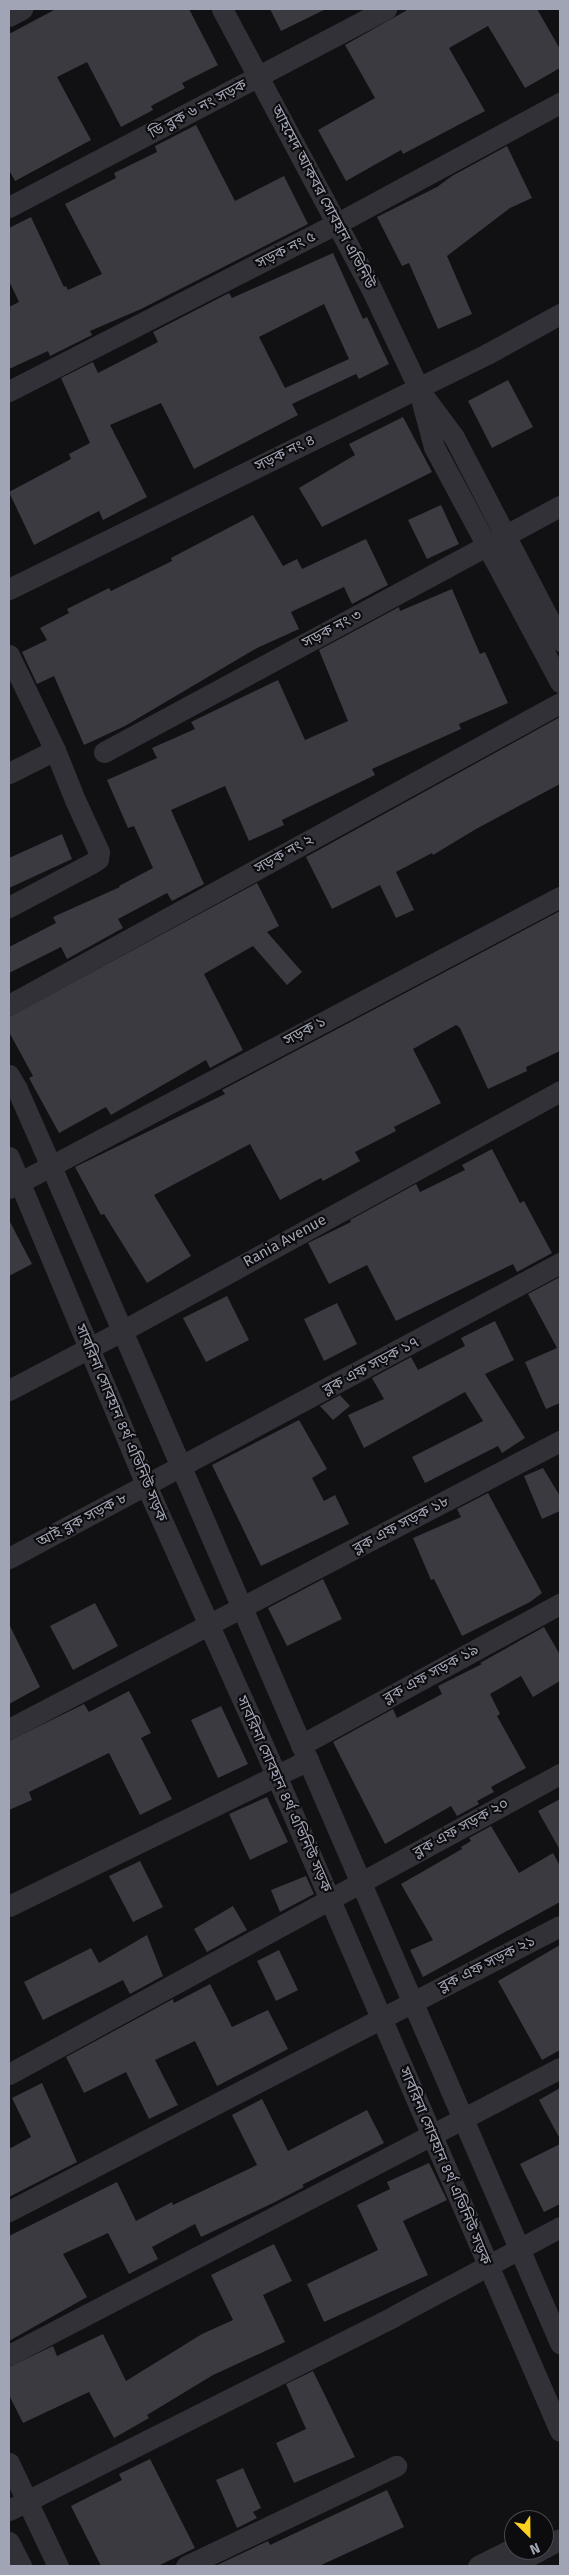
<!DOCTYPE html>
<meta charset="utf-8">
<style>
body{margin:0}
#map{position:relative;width:569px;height:2575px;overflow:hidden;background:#111012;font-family:"Fira Sans","Noto Sans Bengali",sans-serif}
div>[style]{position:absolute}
.building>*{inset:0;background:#3a3a40}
.minor>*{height:21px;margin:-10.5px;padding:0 10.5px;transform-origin:10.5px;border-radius:10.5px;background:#313137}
span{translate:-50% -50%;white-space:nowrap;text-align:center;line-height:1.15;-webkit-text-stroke:4px #0c0b0d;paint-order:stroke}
.street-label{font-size:15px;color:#a1a4b4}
.frame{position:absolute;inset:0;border:10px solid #a1a4b4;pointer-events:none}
.north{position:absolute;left:504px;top:2510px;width:50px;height:50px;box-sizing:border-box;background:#0c0b0d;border:1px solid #484850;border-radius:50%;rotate:157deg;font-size:14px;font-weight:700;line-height:20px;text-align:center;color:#a1a4b4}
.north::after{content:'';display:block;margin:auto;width:18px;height:22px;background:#fcd01f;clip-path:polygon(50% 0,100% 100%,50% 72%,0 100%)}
</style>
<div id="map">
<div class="building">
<i style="clip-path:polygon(56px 9px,189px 9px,218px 65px,182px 83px,185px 88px,151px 106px,153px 110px,121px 127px,87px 62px,57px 77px,91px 140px,15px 181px,9px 170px,9px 34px)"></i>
<i style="clip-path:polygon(270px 9px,326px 9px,281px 31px)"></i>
<i style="clip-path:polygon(409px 9px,537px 9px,560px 49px,560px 68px,525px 88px,488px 26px,449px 48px,485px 111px,403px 154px,401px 150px,346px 181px,318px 130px,375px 98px,345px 45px)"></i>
<i style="clip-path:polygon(196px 125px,235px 201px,284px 176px,308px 224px,141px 309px,90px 331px,92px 335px,50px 356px,48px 351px,9px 369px,9px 307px,19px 302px,9px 281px,9px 228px,31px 217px,64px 287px,66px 286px,68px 290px,102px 274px,65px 204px,116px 178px,114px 173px,157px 152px,155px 146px)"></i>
<i style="clip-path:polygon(507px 146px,532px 198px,510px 208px,447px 256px,472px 314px,438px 329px,409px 263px,402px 266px,377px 217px,437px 187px,452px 176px)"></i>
<i style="clip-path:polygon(evenodd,333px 253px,363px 319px,367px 317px,389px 364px,359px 379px,356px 374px,292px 404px,298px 415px,194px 469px,161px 403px,110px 425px,147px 497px,103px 520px,99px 511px,34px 545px,9px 492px,71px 459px,69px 454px,90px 443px,61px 378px,93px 362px,98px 373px,158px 342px,153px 332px,229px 293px,232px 298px,333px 253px,324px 304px,349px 359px,285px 388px,259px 337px,324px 304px)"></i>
<i style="clip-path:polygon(508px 380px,533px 427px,492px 448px,468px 401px)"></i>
<i style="clip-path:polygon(403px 417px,432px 472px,322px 527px,299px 488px,355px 455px,349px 444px)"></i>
<i style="clip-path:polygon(441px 505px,459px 544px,427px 559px,408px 520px)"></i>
<i style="clip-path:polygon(253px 515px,283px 566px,297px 559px,302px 569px,366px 539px,388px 585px,352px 604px,344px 587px,291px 612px,299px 629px,257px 648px,125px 726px,84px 745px,54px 676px,37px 684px,22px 652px,47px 640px,40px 628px,69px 613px,67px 609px,109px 588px,111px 591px,172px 561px,171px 558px)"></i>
<i style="clip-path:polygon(452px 589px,480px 654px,485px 652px,508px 703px,459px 724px,461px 729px,372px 769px,375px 775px,282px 820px,284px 825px,249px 841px,225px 786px,171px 810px,204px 884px,172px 901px,167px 893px,118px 919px,123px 928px,67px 959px,61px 947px,9px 973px,9px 947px,56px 923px,53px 917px,120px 887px,119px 886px,153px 868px,134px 826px,128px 828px,107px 780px,157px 758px,152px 748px,195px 729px,191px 722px,278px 680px,305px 740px,348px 721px,319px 650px,399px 607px,400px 611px)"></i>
<i style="clip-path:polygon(560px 717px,560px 784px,476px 829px,433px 855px,432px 853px,396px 872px,414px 910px,396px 918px,380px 885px,332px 909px,306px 857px)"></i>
<i style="clip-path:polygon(62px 834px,72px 859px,9px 888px,9px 858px)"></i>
<i style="clip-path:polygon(257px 883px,279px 926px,267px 932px,302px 972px,287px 985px,253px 946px,204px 974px,243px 1050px,210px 1068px,206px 1060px,111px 1115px,106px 1107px,59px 1133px,29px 1078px,33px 1076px,9px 1032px,9px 1017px)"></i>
<i style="clip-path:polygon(560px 911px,560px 1051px,526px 1067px,527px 1071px,488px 1089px,460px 1028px,456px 1025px,413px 1049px,441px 1103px,394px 1127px,396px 1131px,355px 1152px,360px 1161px,323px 1181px,321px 1178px,280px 1200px,250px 1144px,154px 1195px,191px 1256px,147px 1283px,104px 1214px,101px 1215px,75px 1167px,225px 1094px,222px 1090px)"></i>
<i style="clip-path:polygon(492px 1149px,520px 1203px,524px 1201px,552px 1253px,517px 1272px,513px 1264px,396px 1321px,367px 1265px,329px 1284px,308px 1243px,351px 1222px,350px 1220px,416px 1184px,420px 1192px,465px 1170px,462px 1165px)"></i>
<i style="clip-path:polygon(9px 1220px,32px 1264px,9px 1276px)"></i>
<i style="clip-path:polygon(560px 1277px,560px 1403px,546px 1409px,525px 1362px,557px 1348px,528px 1294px)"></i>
<i style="clip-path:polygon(227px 1296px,249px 1340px,206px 1362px,183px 1318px)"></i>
<i style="clip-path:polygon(337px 1303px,357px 1344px,324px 1361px,304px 1319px)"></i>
<i style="clip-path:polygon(495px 1321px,514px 1360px,485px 1374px,525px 1438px,502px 1453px,498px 1446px,425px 1483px,412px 1457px,483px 1421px,465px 1392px,364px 1448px,348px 1415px,384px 1399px,372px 1378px,411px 1357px,418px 1370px,465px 1346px,461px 1338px)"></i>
<i style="clip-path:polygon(340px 1395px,350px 1406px,333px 1420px,320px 1406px)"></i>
<i style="clip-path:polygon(299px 1420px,327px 1469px,312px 1478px,324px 1501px,335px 1495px,349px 1524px,261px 1566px,212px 1465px)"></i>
<i style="clip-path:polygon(543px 1468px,560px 1496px,560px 1511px,542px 1519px,524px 1476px)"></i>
<i style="clip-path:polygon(488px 1493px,542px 1593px,530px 1602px,462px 1636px,434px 1579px,431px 1580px,413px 1538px,461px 1517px,457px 1509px)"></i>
<i style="clip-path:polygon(323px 1579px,342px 1619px,287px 1646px,268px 1608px)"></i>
<i style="clip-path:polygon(95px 1603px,118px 1646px,73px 1670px,50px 1626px)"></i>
<i style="clip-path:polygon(9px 1624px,40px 1687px,9px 1704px)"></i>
<i style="clip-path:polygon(544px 1627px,560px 1655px,560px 1681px,533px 1697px,521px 1676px,490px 1694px,500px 1714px,497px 1716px,526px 1768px,491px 1787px,494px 1792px,477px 1801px,479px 1804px,457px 1816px,451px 1806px,385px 1844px,333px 1742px,393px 1709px,397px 1718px,442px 1694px,438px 1686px,482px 1664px,480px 1663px)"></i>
<i style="clip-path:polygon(129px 1691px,151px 1733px,141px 1738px,172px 1799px,140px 1815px,109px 1753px,29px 1792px,32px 1800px,9px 1810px,9px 1741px,84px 1704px,89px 1712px)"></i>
<i style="clip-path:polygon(221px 1706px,248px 1764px,218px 1778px,191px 1720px)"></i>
<i style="clip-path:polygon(267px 1797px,288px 1842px,250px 1860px,229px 1814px)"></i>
<i style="clip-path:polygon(560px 1799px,560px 1850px,538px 1811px)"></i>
<i style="clip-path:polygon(491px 1826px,519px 1873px,553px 1853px,560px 1866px,560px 1902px,423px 1977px,410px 1950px,433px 1940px,401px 1884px,462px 1849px,461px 1847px,471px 1841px,469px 1838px)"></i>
<i style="clip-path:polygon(140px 1861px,163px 1907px,133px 1922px,109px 1876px)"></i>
<i style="clip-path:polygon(306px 1876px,314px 1894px,280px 1912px,271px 1890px)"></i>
<i style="clip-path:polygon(233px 1906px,247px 1930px,207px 1952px,194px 1929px)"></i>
<i style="clip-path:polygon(147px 1935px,163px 1976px,130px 1994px,123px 1980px,43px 2020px,24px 1982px,91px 1948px,99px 1963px)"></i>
<i style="clip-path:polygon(560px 1945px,560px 2050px,542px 2060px,498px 1981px)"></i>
<i style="clip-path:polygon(279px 1950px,298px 1990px,276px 2001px,257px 1961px)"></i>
<i style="clip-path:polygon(210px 1984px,232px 2027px,268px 2010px,288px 2049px,217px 2086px,195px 2041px,155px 2060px,178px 2105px,149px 2119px,126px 2072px,84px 2093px,66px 2057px,173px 1999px,174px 2003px)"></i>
<i style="clip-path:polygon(42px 2083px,77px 2162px,9px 2197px,9px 2149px,31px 2137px,12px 2098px)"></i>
<i style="clip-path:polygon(560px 2088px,560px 2139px,539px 2100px)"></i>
<i style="clip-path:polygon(262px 2099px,288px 2151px,367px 2110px,384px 2143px,302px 2185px,304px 2187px,273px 2203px,201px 2237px,195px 2224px,152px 2247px,158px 2259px,129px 2274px,108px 2233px,63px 2254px,87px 2297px,9px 2341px,9px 2236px,117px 2182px,136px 2221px,172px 2202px,173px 2205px,257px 2165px,232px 2115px)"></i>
<i style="clip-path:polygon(560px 2144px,560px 2204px,544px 2212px,520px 2164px)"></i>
<i style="clip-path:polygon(429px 2163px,447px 2200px,403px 2221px,428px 2275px,324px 2322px,307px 2284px,378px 2250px,357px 2205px,390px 2189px,387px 2182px)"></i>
<i style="clip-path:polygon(274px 2244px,292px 2281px,263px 2295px,285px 2342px,213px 2375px,147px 2415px,149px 2418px,114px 2438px,89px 2392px,23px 2423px,9px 2395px,9px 2367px,53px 2346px,57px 2356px,103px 2334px,126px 2381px,202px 2334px,233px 2320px,211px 2275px)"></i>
<i style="clip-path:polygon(313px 2371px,355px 2457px,294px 2483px,276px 2443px,306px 2429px,286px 2384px)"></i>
<i style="clip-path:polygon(150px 2459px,195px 2548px,158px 2566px,101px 2566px,71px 2506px,122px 2480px,119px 2474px)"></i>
<i style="clip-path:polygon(243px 2468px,261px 2508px,253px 2512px,257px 2518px,237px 2528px,216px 2480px)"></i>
<i style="clip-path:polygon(387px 2490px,404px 2527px,319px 2566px,215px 2566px,268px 2541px,270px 2545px)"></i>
</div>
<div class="minor">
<i style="left:222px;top:9px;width:316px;rotate:61.9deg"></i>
<i style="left:371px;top:288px;width:110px;rotate:64.6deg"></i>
<i style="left:418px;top:387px;width:62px;rotate:75.1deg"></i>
<i style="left:434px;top:447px;width:267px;rotate:61.8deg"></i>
<i style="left:9px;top:16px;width:15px;rotate:-28deg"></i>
<i style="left:9px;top:207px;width:426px;rotate:-27.7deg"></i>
<i style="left:9px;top:391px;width:367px;rotate:-27.1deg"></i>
<i style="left:336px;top:224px;width:255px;rotate:-28.4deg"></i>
<i style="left:425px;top:398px;width:49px;rotate:53.4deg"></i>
<i style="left:454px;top:437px;width:230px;rotate:62.5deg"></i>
<i style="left:9px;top:589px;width:533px;rotate:-26.18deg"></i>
<i style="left:487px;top:354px;width:83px;rotate:-28.7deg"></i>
<i style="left:9px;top:655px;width:106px;rotate:64.2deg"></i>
<i style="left:55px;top:750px;width:54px;rotate:68.2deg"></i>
<i style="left:75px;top:800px;width:57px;rotate:65.2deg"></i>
<i style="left:99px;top:852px;width:7px;rotate:98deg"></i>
<i style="left:98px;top:859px;width:7px;rotate:146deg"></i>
<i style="left:92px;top:863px;width:94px;rotate:152.1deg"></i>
<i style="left:104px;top:752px;width:518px;rotate:-28.35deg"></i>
<i style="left:9px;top:773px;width:51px;rotate:-26.6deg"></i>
<i style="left:9px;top:1005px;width:628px;rotate:-28.73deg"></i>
<i style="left:9px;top:1075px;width:16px;rotate:60deg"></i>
<i style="left:17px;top:1089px;width:82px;rotate:66.3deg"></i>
<i style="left:50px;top:1164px;width:1285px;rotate:66.61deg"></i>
<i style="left:9px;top:1157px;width:355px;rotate:67.3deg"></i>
<i style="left:146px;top:1485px;width:300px;rotate:65.8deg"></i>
<i style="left:269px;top:1759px;width:732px;rotate:66.59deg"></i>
<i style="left:9px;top:1188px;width:623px;rotate:-27.84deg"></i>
<i style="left:9px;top:1390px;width:127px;rotate:-27.6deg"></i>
<i style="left:122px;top:1331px;width:499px;rotate:-28.7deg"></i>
<i style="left:9px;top:1558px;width:625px;rotate:-28.16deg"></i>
<i style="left:9px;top:1729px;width:622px;rotate:-27.6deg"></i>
<i style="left:301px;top:1745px;width:295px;rotate:-28.6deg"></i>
<i style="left:9px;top:1906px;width:333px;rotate:-26deg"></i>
<i style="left:9px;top:2074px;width:627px;rotate:-28.57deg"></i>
<i style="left:9px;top:2211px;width:620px;rotate:-27.35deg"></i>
<i style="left:9px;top:2355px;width:621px;rotate:-27.51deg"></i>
<i style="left:9px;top:2463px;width:114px;rotate:64.6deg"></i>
<i style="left:9px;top:2510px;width:431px;rotate:-26.7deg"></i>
<i style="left:394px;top:2316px;width:188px;rotate:-28.2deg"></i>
<i style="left:9px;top:2542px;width:27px;rotate:63deg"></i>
<i style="left:544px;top:2548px;width:18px;rotate:-29deg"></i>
<i style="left:186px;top:2566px;width:233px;rotate:-25.5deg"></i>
<i style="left:478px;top:2566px;width:40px;rotate:-26.6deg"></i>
<i style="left:509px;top:2566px;width:35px;rotate:-27deg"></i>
</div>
<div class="street-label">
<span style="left:198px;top:109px;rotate:-28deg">ডি ব্লক ৬ নং সড়ক</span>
<span style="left:323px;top:197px;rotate:62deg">আহমেদ আকবর সোবহান এভিনিউ</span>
<span style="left:286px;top:250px;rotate:-27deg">সড়ক নং ৫</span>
<span style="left:285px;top:453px;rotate:-26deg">সড়ক নং ৪</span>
<span style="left:332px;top:629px;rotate:-28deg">সড়ক নং ৩</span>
<span style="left:284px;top:854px;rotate:-29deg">সড়ক নং ২</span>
<span style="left:305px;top:1031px;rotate:-28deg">সড়ক ১</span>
<span style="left:285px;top:1241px;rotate:-29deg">Rania Avenue</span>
<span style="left:371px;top:1366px;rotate:-28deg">ব্লক এফ সড়ক ১৭</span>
<span style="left:121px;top:1423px;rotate:67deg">সাবরিনা সোবহান ৪র্থ এভিনিউ সড়ক</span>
<span style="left:82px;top:1520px;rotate:-28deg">আই ব্লক সড়ক ৮</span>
<span style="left:401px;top:1525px;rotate:-28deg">ব্লক এফ সড়ক ১৮</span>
<span style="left:431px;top:1674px;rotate:-29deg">ব্লক এফ সড়ক ১৯</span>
<span style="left:284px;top:1794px;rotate:66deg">সাবরিনা সোবহান ৪র্থ এভিনিউ সড়ক</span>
<span style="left:461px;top:1828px;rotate:-29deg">ব্লক এফ সড়ক ২০</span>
<span style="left:487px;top:1964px;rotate:-27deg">ব্লক এফ সড়ক ২১</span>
<span style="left:445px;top:2166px;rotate:67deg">সাবরিনা সোবহান ৪র্থ এভিনিউ সড়ক</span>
</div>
<div class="frame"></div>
<div class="north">N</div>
</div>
